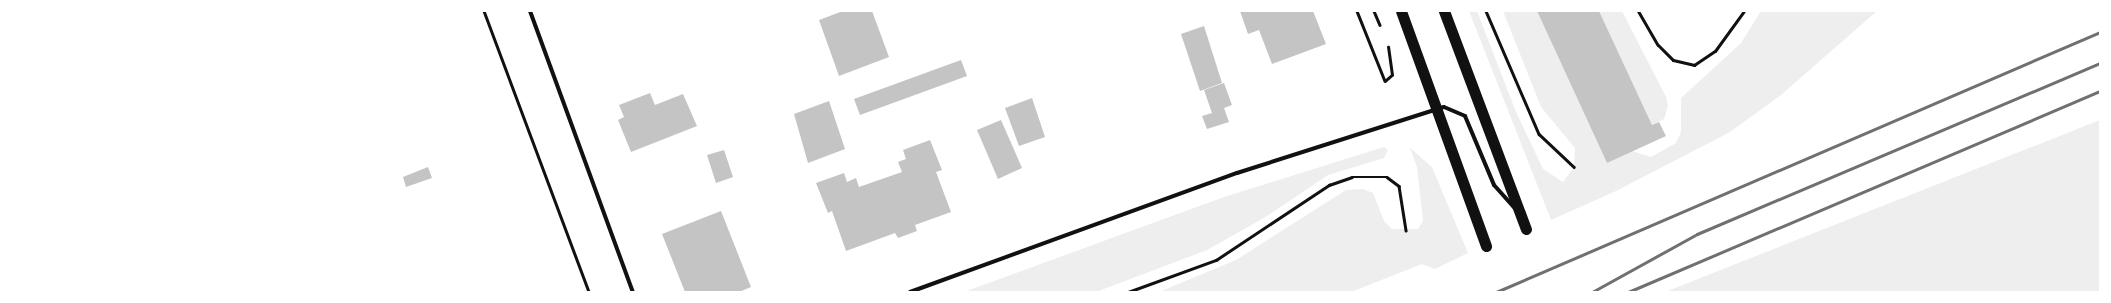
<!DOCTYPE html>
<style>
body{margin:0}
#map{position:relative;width:2111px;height:303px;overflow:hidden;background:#fff;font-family:"Open Sans",sans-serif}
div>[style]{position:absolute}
.green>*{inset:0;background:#eee}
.building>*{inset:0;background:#c4c4c4}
.path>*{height:2.5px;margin:-1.25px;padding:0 1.25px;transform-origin:1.25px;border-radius:1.25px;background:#111}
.service>*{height:3px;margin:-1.5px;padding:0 1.5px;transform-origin:1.5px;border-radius:1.5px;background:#111}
.minor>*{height:4px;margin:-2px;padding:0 2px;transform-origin:2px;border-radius:2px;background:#111}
.trunk>*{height:11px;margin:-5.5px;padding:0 5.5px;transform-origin:5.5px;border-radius:5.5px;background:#111}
.rail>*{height:3px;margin:-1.5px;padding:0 1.5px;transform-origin:1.5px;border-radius:1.5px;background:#707070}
span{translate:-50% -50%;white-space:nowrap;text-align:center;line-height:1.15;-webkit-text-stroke:3px #fff;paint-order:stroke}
.frame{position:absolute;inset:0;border:12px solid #fff;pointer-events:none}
</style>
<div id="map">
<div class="green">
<i style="clip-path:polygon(1469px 11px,1477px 11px,1516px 112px,1543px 169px,1563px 182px,1574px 167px,1575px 148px,1541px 107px,1503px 11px,1537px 11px,1607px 163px,1632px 151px,1651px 157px,1676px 143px,1681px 132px,1681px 98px,1741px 43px,1761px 11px,1877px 11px,1781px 95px,1730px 132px,1616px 191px,1551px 220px)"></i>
<i style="clip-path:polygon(1599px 11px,1622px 11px,1666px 97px,1668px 106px,1664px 119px,1652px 125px)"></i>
<i style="clip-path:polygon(2100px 120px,2100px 292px,1665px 292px)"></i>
<i style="clip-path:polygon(1384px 147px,1388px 150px,1384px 158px,1328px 175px,1264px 218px,1207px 250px,1096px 292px,964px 292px,1224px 197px)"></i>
<i style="clip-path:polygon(1410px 148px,1432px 167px,1468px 253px,1435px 269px,1422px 264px,1351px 292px,1159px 292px,1236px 260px,1346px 190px,1363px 189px,1373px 193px,1384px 221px,1392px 229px,1418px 229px,1423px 221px,1417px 167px)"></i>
</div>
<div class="building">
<i style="clip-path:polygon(843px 11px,872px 11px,889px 57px,839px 76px,819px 20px)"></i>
<i style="clip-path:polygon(1240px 11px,1313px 11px,1326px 44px,1272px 64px,1259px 30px,1248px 34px)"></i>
<i style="clip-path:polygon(1537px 11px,1599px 11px,1652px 125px,1659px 122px,1666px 136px,1607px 163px)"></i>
<i style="clip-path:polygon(1204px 26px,1222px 83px,1200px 91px,1181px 34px)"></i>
<i style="clip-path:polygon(961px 60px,967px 76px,860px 115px,854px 99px)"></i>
<i style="clip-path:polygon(1224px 83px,1232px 105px,1224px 108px,1229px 122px,1207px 129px,1202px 116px,1212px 113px,1204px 90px)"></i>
<i style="clip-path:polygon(650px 93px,655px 105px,683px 94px,697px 126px,631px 152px,618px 120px,624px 117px,619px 105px)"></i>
<i style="clip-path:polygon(1032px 98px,1045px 137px,1019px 146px,1005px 108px)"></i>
<i style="clip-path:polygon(829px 101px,845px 149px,808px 163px,794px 114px)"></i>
<i style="clip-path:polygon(1001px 120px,1022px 168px,998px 179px,977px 130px)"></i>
<i style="clip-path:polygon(930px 140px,942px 170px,936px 172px,951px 212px,915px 225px,917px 231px,898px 238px,895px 233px,846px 251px,832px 211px,828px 213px,816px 183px,844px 173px,847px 182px,856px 178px,859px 187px,902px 172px,898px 162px,906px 159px,903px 150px)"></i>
<i style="clip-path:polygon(724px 150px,733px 177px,716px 183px,707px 155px)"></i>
<i style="clip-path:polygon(428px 167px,432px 178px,406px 187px,403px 177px)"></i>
<i style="clip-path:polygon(721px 211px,751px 287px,739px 292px,685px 292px,662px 234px)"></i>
</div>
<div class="path">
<i style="left:484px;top:11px;width:300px;rotate:69.5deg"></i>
<i style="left:1357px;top:11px;width:75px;rotate:68.2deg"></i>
<i style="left:1385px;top:81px;width:9px;rotate:-41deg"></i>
<i style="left:1392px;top:75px;width:28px;rotate:-98deg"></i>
<i style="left:1374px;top:11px;width:15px;rotate:67deg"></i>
<i style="left:1486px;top:11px;width:134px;rotate:66.7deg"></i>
<i style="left:1539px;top:134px;width:48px;rotate:43.3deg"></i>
<i style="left:1128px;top:292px;width:94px;rotate:-20deg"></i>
<i style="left:1216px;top:260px;width:136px;rotate:-33.6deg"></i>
<i style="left:1329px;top:185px;width:24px;rotate:-19deg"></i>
<i style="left:1352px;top:177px;width:35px"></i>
<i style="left:1387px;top:177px;width:15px;rotate:37deg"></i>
<i style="left:1399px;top:186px;width:45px;rotate:81deg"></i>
</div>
<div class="service">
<i style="left:1638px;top:11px;width:39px;rotate:60deg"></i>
<i style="left:1658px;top:45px;width:21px;rotate:45deg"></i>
<i style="left:1673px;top:60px;width:22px;rotate:13deg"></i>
<i style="left:1694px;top:65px;width:25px;rotate:-34deg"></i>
<i style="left:1715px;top:51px;width:49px;rotate:-54.1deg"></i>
</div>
<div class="minor">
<i style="left:530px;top:11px;width:299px;rotate:69.9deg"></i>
<i style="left:910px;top:292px;width:348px;rotate:-20deg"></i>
<i style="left:1237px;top:173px;width:217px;rotate:-17.7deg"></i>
<i style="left:1444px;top:107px;width:23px;rotate:23deg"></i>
<i style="left:1465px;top:116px;width:75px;rotate:67.2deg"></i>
<i style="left:1494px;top:185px;width:30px;rotate:48deg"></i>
</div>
<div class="trunk">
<i style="left:1401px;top:11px;width:250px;rotate:70.1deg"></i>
<i style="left:1444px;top:11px;width:233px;rotate:69.4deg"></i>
</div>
<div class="rail">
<i style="left:1496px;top:292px;width:658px;rotate:-23.29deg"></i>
<i style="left:1592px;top:292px;width:120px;rotate:-28.9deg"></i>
<i style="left:1697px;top:234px;width:438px;rotate:-23deg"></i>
<i style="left:1628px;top:292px;width:513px;rotate:-23.07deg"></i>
</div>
<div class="frame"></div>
</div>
